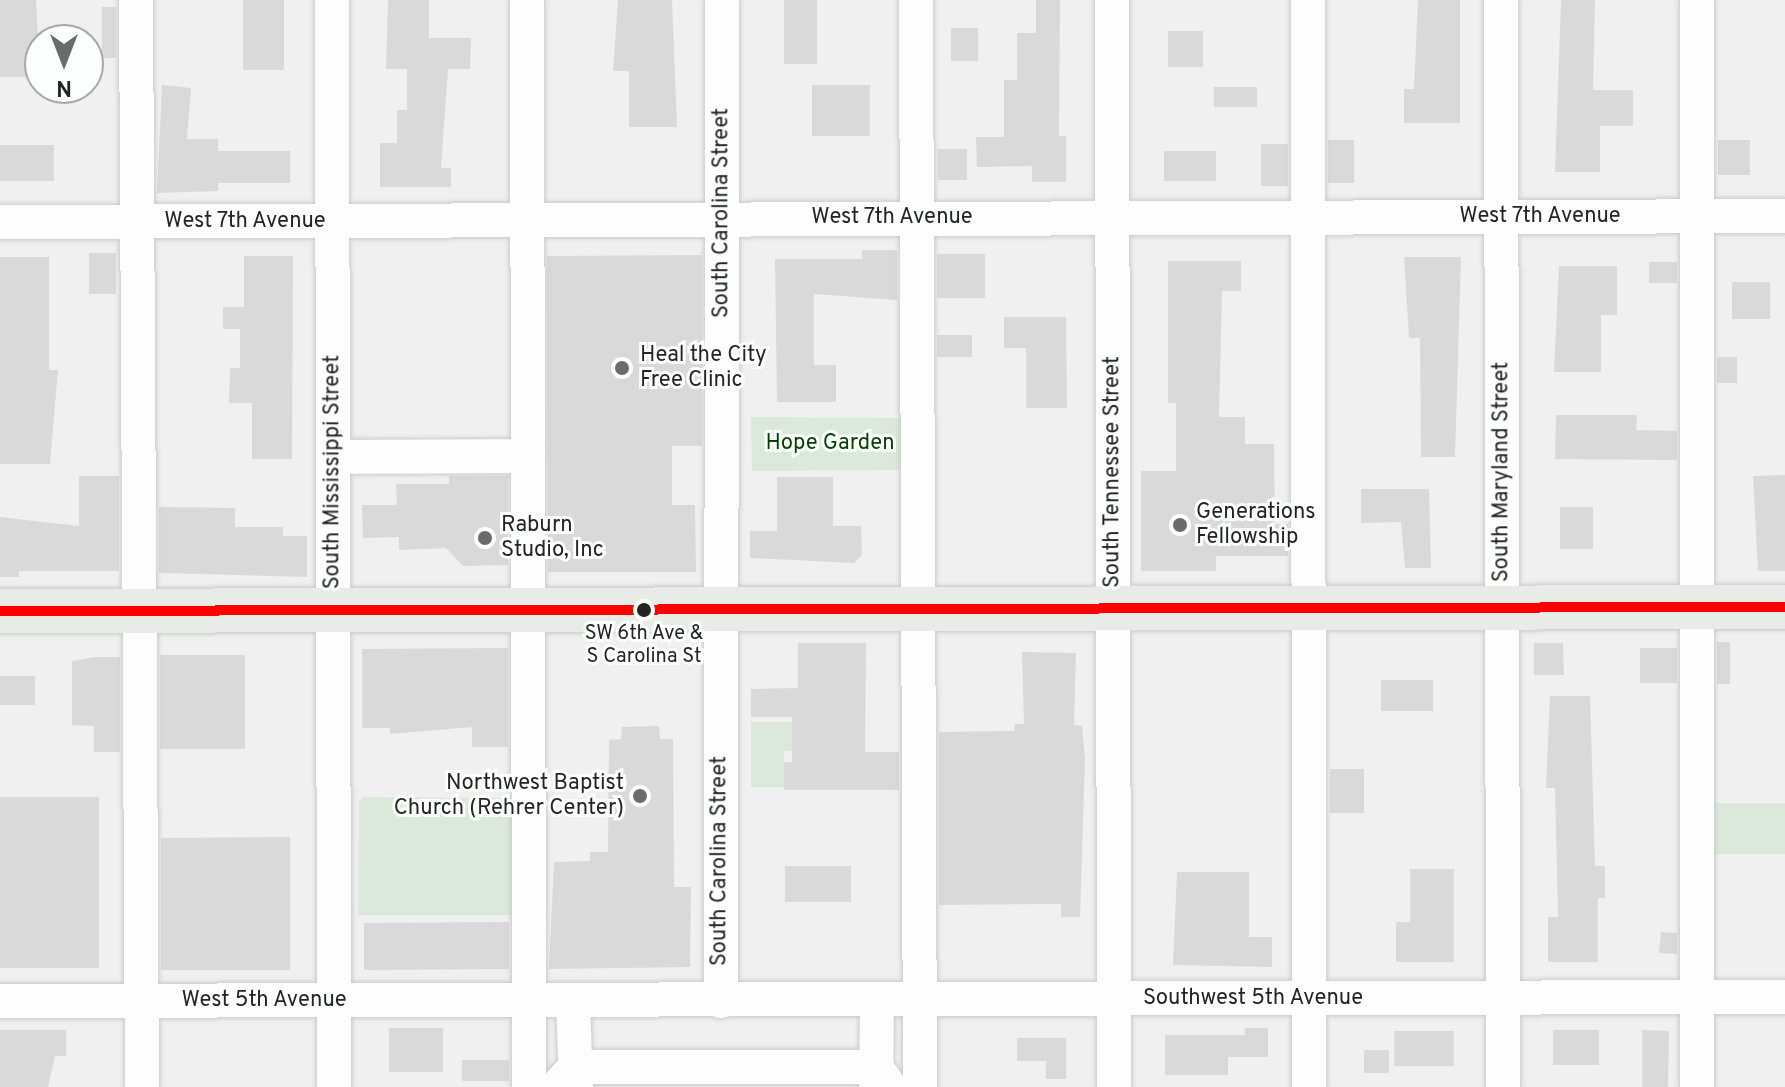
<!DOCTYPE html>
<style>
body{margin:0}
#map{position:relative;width:1785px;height:1087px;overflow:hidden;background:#eff0ef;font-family:Overpass,sans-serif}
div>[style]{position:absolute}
.green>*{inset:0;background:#dbe9da}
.building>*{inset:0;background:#d9d9d9}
.roads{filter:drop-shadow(0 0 2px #cacbca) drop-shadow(0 0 2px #cacbca)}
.minor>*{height:34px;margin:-17px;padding:0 17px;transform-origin:17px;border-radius:17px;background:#fdfdfd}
.major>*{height:44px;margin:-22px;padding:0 22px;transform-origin:22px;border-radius:22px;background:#e7ece6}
.bus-1>*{height:10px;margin:-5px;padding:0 5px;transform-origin:5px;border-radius:5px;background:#f00}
.dots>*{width:22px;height:22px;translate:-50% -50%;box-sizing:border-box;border:4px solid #fbfffb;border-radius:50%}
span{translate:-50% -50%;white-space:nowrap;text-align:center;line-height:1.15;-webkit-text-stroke:6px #fbfffb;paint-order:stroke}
.bus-label{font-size:20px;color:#242523}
.street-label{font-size:22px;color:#242523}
.poi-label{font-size:22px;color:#242523}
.left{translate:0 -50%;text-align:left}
.right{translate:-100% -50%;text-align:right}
.park-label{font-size:22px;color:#063e05}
.north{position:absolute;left:24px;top:24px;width:80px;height:80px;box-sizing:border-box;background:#fbfffb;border:2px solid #a5a8a5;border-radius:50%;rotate:180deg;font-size:22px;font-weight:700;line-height:32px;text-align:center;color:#242523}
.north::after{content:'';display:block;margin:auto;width:28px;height:36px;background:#6b6c6a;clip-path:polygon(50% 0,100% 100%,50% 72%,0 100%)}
</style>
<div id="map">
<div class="green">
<i style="clip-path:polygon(751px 417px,908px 418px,908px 470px,752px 471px)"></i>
<i style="clip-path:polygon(751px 722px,834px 722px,834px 750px,784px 751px,784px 787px,751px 787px)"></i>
<i style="clip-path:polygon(364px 797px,519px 798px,520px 915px,358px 915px,359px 801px)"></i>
<i style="clip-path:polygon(1710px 803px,1785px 803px,1785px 854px,1710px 854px)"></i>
</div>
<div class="building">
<i style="clip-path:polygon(0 0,36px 0,40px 77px,0 77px)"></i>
<i style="clip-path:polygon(243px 0,284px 0,284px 70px,243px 70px)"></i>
<i style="clip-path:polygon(388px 0,429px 0,429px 38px,471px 38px,470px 69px,448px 69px,441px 168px,451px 168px,451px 187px,380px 187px,380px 143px,397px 143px,397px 110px,407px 110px,407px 69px,386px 69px)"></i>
<i style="clip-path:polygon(618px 0,672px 0,677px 127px,629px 127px,629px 71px,613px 71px)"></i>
<i style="clip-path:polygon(784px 0,817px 0,817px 64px,784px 64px)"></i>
<i style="clip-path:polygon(1036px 0,1060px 0,1059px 136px,1066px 136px,1066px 182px,1032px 182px,1032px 166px,977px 167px,976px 137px,1004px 137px,1004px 80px,1017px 80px,1017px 33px,1036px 33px)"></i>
<i style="clip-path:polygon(1418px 0,1460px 0,1460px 123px,1404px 123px,1404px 89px,1414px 89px)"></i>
<i style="clip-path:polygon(1561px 0,1595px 0,1593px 90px,1633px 90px,1633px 126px,1600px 126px,1600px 172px,1555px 172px)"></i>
<i style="clip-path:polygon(102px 7px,116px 7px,116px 58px,102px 58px)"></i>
<i style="clip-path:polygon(951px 28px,978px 28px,978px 61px,951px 61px)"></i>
<i style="clip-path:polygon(1168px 31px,1203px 31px,1203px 67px,1168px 67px)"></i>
<i style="clip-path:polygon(162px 85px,191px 88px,187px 139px,218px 139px,218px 151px,290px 151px,290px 183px,218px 183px,218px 191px,157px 193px)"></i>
<i style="clip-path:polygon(812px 85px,870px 85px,870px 136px,812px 136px)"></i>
<i style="clip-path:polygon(1214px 87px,1257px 87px,1257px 107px,1214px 107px)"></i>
<i style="clip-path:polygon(1328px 140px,1354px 140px,1354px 183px,1328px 183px)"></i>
<i style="clip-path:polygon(1718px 140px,1750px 140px,1750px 175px,1718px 175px)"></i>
<i style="clip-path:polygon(1261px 144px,1288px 144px,1288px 186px,1261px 186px)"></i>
<i style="clip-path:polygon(0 145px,54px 145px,54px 181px,0 181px)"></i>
<i style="clip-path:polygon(938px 149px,967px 149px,967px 180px,938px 180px)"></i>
<i style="clip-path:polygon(1164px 151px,1216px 151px,1216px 181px,1164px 181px)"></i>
<i style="clip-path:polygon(862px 250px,897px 250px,897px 300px,814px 294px,814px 365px,836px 365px,836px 402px,777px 402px,775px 259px,862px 259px)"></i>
<i style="clip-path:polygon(89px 253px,116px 253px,116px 294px,89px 294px)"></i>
<i style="clip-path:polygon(937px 254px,985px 254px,985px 298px,937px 298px)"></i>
<i style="clip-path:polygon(702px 255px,702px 446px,672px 446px,672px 505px,695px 505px,696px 572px,548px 572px,547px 256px)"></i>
<i style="clip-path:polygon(244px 256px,293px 256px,292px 459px,252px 459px,252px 403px,229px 403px,230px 368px,240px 368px,240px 329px,223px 329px,223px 307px,244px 307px)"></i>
<i style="clip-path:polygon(0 257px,49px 257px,49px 370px,58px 370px,50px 464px,0 464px)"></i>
<i style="clip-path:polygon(1404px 257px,1461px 257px,1455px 457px,1421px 457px,1420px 338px,1409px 338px)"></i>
<i style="clip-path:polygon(1168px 261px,1241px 261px,1241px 291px,1222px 291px,1219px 417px,1245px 417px,1245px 444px,1274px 444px,1275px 524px,1288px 524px,1288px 556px,1216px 556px,1216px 571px,1141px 571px,1141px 471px,1176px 471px,1176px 403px,1168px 403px)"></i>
<i style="clip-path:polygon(1649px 262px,1677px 262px,1677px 283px,1649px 283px)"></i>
<i style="clip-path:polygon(1559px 266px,1617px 266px,1617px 315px,1601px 315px,1601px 372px,1554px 372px)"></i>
<i style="clip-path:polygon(1732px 282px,1770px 282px,1770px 319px,1732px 319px)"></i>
<i style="clip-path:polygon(1004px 317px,1066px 317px,1067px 408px,1026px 408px,1026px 348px,1004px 348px)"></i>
<i style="clip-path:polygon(937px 335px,972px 335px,972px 357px,937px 357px)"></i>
<i style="clip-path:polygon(1717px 357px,1737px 357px,1737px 383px,1717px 383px)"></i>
<i style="clip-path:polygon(1556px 415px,1637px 415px,1636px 430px,1677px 431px,1677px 460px,1555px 459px)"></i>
<i style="clip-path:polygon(1785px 475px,1785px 571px,1758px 571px,1753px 476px)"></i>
<i style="clip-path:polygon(79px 476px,119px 476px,119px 571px,19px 571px,19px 577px,0 577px,0 517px,79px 526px)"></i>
<i style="clip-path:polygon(449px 476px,508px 476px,508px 565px,463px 566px,446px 548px,399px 550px,399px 537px,363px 538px,362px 505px,397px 505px,396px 484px,449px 484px)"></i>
<i style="clip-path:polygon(777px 477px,833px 477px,833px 526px,861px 526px,862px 555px,854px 563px,750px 558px,750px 531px,777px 531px)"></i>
<i style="clip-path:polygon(1361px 489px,1429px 489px,1431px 568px,1405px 568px,1401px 522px,1361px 523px)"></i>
<i style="clip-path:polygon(159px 507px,235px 508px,235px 527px,283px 527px,283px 536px,307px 536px,307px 577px,159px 573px)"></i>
<i style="clip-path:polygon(1560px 507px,1593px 507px,1593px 549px,1560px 549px)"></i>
<i style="clip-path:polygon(1717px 642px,1730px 642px,1730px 684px,1717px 684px)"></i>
<i style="clip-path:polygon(798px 643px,866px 643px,865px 752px,899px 752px,899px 790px,784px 790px,784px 762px,792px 762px,792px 717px,751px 717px,751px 689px,798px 688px)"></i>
<i style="clip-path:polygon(1534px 643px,1563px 643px,1564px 675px,1534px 675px)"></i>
<i style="clip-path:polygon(508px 648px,508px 747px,472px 747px,472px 727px,390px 734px,390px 728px,362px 728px,362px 649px)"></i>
<i style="clip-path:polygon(1640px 648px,1677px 648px,1677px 683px,1640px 683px)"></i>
<i style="clip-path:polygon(1022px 652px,1076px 653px,1074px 725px,1082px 726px,1085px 759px,1080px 917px,1061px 917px,1061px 904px,939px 905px,939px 732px,1014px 731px,1015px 724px,1024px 724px)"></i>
<i style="clip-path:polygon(160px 655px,245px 655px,245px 749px,160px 749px)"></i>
<i style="clip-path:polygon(95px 657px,120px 657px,120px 752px,94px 752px,94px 726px,72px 725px,72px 661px)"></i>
<i style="clip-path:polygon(0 676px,35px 676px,35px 705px,0 705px)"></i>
<i style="clip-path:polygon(1381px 680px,1433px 680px,1433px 711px,1381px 711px)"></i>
<i style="clip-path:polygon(1550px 696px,1590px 696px,1595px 866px,1605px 866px,1605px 898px,1598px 898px,1598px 962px,1548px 962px,1548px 917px,1558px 917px,1555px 788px,1546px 788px)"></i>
<i style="clip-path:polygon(659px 726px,660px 739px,673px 739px,674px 887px,691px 887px,690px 967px,549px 969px,554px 862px,590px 861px,590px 852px,608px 852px,609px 740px,621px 739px,622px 727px)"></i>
<i style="clip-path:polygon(1330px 769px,1364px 769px,1364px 813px,1330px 813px)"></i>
<i style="clip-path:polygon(0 797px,99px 797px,99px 968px,0 968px)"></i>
<i style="clip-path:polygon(290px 837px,290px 970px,161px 970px,161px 838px)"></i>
<i style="clip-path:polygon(785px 866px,851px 866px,851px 902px,785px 902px)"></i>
<i style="clip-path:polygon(1410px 869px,1454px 869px,1454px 962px,1396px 962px,1396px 922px,1410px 922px)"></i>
<i style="clip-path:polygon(1177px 872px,1249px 872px,1249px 937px,1272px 937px,1272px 967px,1173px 965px)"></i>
<i style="clip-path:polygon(509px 922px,509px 969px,364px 970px,364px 923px)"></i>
<i style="clip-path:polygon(1661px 932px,1677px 933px,1677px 954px,1659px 953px)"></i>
<i style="clip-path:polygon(389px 1028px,443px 1028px,443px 1072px,389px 1072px)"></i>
<i style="clip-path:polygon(1245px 1028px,1268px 1028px,1268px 1057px,1228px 1057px,1228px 1075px,1165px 1075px,1165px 1035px,1245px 1035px)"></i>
<i style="clip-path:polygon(0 1030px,66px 1030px,66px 1056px,55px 1056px,48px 1087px,0 1087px)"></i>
<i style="clip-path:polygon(1553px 1030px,1599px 1030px,1599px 1065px,1553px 1065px)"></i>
<i style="clip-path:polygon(1642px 1030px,1669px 1031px,1668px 1087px,1642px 1087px)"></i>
<i style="clip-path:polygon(1394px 1031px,1454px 1031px,1454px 1066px,1394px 1066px)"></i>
<i style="clip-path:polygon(1017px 1038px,1066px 1038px,1066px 1079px,1046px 1079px,1046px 1061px,1017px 1061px)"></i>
<i style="clip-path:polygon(1364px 1050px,1389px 1050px,1389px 1073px,1364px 1073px)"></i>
<i style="clip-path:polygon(462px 1060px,509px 1060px,509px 1081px,462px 1081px)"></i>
</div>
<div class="roads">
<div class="minor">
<i style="left:136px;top:0;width:1087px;rotate:89.68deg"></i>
<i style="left:332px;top:0;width:1087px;rotate:89.89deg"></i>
<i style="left:527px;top:0;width:1087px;rotate:89.89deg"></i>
<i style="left:916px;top:0;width:1087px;rotate:89.79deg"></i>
<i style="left:1112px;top:0;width:1087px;rotate:89.89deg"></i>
<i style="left:1308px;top:0;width:1087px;rotate:89.95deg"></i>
<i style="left:1501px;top:0;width:1087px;rotate:89.89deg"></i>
<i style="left:1697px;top:0;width:1087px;rotate:90deg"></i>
<i style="left:0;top:222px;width:1785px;rotate:-0.19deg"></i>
<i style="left:333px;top:457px;width:195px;rotate:-0.3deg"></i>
<i style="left:0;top:1001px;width:1785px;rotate:-0.13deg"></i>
<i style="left:573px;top:1001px;width:86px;rotate:88deg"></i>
<i style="left:721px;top:1001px;width:1001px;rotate:-89.94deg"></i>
<i style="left:557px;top:1087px;width:27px;rotate:-48deg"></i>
<i style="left:575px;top:1067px;width:301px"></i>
<i style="left:876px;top:1067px;width:24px;rotate:55deg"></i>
<i style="left:876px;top:1087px;width:87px;rotate:-89.3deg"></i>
</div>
<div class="major">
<i style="left:0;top:611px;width:1785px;rotate:-0.13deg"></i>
</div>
</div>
<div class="bus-1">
<i style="left:0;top:611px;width:1785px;rotate:-0.13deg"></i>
</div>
<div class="dots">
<i style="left:622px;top:368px;background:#6b6c6a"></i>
<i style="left:1180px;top:525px;background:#6b6c6a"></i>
<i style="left:485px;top:538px;background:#6b6c6a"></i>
<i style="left:644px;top:610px;background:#242523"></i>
<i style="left:640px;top:796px;background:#6b6c6a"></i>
</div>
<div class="bus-label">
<span style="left:644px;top:646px">SW 6th Ave &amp;<br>S Carolina St</span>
</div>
<div class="street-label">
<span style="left:722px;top:213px;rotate:-90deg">South Carolina Street</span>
<span style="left:1540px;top:217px">West 7th Avenue</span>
<span style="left:892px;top:218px">West 7th Avenue</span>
<span style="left:245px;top:222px">West 7th Avenue</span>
<span style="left:333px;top:472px;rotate:-90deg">South Mississippi Street</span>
<span style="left:1113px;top:472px;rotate:-90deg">South Tennessee Street</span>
<span style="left:1502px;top:472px;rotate:-90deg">South Maryland Street</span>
<span style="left:720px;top:861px;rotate:-90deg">South Carolina Street</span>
<span style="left:1253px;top:999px">Southwest 5th Avenue</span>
<span style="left:264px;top:1001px">West 5th Avenue</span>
</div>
<div class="poi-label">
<span class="left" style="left:640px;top:368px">Heal the City<br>Free Clinic</span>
<span class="left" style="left:1196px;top:525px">Generations<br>Fellowship</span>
<span class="left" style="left:501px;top:538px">Raburn<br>Studio, Inc</span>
<span class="right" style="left:624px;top:796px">Northwest Baptist<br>Church (Rehrer Center)</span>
</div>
<div class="park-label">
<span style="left:830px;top:444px">Hope Garden</span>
</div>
<div class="north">N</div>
</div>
